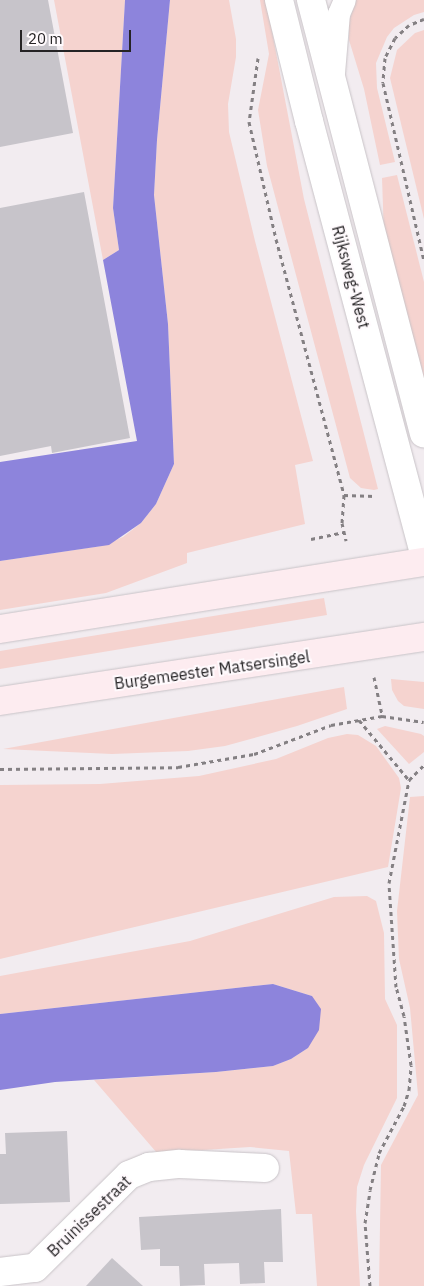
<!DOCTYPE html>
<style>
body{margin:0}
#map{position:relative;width:424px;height:1286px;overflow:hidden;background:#f2ecf0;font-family:"IBM Plex Sans",sans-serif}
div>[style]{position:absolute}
.green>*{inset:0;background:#f5d3cf}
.water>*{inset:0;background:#8d84dc}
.building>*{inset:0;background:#c7c4ca}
.path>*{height:3px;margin-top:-1.5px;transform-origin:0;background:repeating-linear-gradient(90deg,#848083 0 4px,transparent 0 8px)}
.roads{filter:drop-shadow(0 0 1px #c8c3c7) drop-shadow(0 0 1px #c8c3c7)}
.service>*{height:22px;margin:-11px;padding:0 11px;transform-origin:11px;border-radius:11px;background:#fff}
.minor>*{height:28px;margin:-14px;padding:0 14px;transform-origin:14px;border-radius:14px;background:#fff}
.secondary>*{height:28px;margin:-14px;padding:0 14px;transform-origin:14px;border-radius:14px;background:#fdecf0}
span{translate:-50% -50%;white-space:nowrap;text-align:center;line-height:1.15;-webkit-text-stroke:4px #fffafd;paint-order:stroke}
.street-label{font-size:16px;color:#252325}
.scale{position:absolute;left:20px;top:30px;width:111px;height:22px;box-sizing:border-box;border:2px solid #252325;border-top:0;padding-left:6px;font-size:15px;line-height:18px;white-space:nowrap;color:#252325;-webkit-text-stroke:4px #fffafd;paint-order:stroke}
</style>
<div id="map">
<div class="green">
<i style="clip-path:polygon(54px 0,125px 0,113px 208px,119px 250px,103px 260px)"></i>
<i style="clip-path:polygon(170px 0,229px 0,236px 39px,236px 57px,228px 104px,229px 132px,255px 241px,313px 461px,295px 465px,305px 524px,187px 553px,187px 563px,106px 593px,0 610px,0 561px,101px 546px,123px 537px,141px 523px,156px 504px,174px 464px,168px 324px,154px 195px,157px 140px)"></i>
<i style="clip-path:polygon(260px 0,266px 0,304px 199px,378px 489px,374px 490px,361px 488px,350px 478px,267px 166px,258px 110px,269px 54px)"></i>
<i style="clip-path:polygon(356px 0,424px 0,424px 12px,414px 15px,394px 28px,387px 37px,376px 63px,377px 88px,395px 162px,380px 165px,364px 89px,349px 40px,349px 21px)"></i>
<i style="clip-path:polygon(424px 30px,424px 219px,390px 78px,397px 50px,415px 33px)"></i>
<i style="clip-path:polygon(397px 175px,424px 282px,424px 385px,384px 236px,382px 178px)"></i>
<i style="clip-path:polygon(324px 598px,327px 615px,0 669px,0 651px)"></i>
<i style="clip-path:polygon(391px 679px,424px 682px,424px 709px,404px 706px,398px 701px,392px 690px)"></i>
<i style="clip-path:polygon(344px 687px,347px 709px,297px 726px,225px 746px,188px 751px,112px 754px,3px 749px)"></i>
<i style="clip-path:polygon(385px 726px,421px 734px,424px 736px,424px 752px,409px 764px,377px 729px)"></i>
<i style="clip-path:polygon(347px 734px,358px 735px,376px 746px,399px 778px,401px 788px,388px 867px,0 959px,0 785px,100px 784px,199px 776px,276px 759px,328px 738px)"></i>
<i style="clip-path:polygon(424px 796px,424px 1286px,379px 1286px,381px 1165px,418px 1095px,410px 1008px,399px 959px,397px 911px,410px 797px)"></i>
<i style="clip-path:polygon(367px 896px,376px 901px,384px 933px,385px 999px,397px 1025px,397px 1098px,364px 1165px,357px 1187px,356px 1211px,360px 1286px,317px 1286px,312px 1214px,296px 1214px,289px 1151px,250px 1147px,157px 1153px,94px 1080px,216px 1072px,273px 1066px,291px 1059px,308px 1048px,312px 996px,273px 984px,0 1014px,0 976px,190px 941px,334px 897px)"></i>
</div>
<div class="water">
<i style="clip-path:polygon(125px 0,170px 0,157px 140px,154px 195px,168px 324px,174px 464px,156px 504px,141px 523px,109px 545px,0 561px,0 462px,137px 441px,103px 260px,119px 250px,113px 208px)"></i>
<i style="clip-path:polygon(273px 984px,312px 996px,321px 1009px,319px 1030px,308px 1048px,291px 1059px,273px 1066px,216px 1072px,55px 1082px,0 1090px,0 1014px)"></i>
</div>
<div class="building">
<i style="clip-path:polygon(0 0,48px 0,73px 133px,0 147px)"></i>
<i style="clip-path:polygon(84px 192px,130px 438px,52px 453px,51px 446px,0 456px,0 208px)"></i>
<i style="clip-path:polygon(67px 1131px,70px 1202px,0 1204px,0 1154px,6px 1154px,5px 1133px)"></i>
<i style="clip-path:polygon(281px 1209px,283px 1262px,264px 1262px,265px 1283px,240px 1284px,239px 1263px,204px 1264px,205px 1285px,180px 1286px,179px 1266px,160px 1266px,160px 1249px,141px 1250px,139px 1217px)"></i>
<i style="clip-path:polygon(112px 1258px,143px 1286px,86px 1286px)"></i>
</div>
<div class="path">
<i style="left:424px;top:19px;width:16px;rotate:158deg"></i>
<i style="left:409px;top:25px;width:19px;rotate:137deg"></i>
<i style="left:395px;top:38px;width:22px;rotate:117deg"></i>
<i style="left:385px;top:58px;width:25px;rotate:95deg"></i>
<i style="left:383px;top:83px;width:182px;rotate:77deg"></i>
<i style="left:258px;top:58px;width:65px;rotate:98deg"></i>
<i style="left:249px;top:122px;width:120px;rotate:77deg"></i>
<i style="left:276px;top:239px;width:265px;rotate:75.1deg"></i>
<i style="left:344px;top:495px;width:28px;rotate:94deg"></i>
<i style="left:342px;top:523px;width:18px;rotate:77deg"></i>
<i style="left:344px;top:495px;width:31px;rotate:2deg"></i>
<i style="left:311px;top:539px;width:34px;rotate:-12deg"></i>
<i style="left:374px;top:677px;width:40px;rotate:78deg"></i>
<i style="left:359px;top:720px;width:78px;rotate:50.2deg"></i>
<i style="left:0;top:769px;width:178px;rotate:-0.6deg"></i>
<i style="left:178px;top:767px;width:77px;rotate:-9.7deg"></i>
<i style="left:254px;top:754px;width:82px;rotate:-20.6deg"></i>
<i style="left:331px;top:725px;width:52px;rotate:-10deg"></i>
<i style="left:382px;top:716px;width:42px;rotate:8.1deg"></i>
<i style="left:370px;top:1286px;width:63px;rotate:-94.5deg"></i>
<i style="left:365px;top:1223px;width:33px;rotate:-81deg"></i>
<i style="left:370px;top:1190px;width:38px;rotate:-76deg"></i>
<i style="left:379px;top:1153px;width:53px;rotate:-62deg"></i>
<i style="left:404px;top:1106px;width:17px;rotate:-73deg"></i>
<i style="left:409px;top:1090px;width:25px;rotate:-85deg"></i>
<i style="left:411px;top:1065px;width:49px;rotate:-98.1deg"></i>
<i style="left:404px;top:1016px;width:30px;rotate:-105deg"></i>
<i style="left:396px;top:987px;width:104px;rotate:-93.9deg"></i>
<i style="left:389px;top:883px;width:105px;rotate:-79deg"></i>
<i style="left:409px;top:780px;width:21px;rotate:-45deg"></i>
</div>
<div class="roads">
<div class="service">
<i style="left:334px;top:73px;width:59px;rotate:-85.2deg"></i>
<i style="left:339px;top:14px;width:15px;rotate:-67deg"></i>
</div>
<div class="minor">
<i style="left:279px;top:0;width:125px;rotate:76.1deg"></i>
<i style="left:309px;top:121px;width:447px;rotate:75.1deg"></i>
<i style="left:311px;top:0;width:448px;rotate:75.4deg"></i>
<i style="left:0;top:1272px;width:35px;rotate:-7deg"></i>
<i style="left:35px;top:1268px;width:132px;rotate:-44.7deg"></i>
<i style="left:129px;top:1175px;width:22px;rotate:-22deg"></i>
<i style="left:149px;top:1167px;width:31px;rotate:-6deg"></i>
<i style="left:180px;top:1164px;width:85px;rotate:2.7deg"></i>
</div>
<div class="secondary">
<i style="left:0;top:629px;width:429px;rotate:-9deg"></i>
<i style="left:0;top:701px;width:429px;rotate:-8.6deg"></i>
</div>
</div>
<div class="street-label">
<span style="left:351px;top:277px;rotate:75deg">Rijksweg-West</span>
<span style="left:212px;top:670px;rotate:-8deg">Burgemeester Matsersingel</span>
<span style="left:89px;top:1216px;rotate:-44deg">Bruinissestraat</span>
</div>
<div class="scale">20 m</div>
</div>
